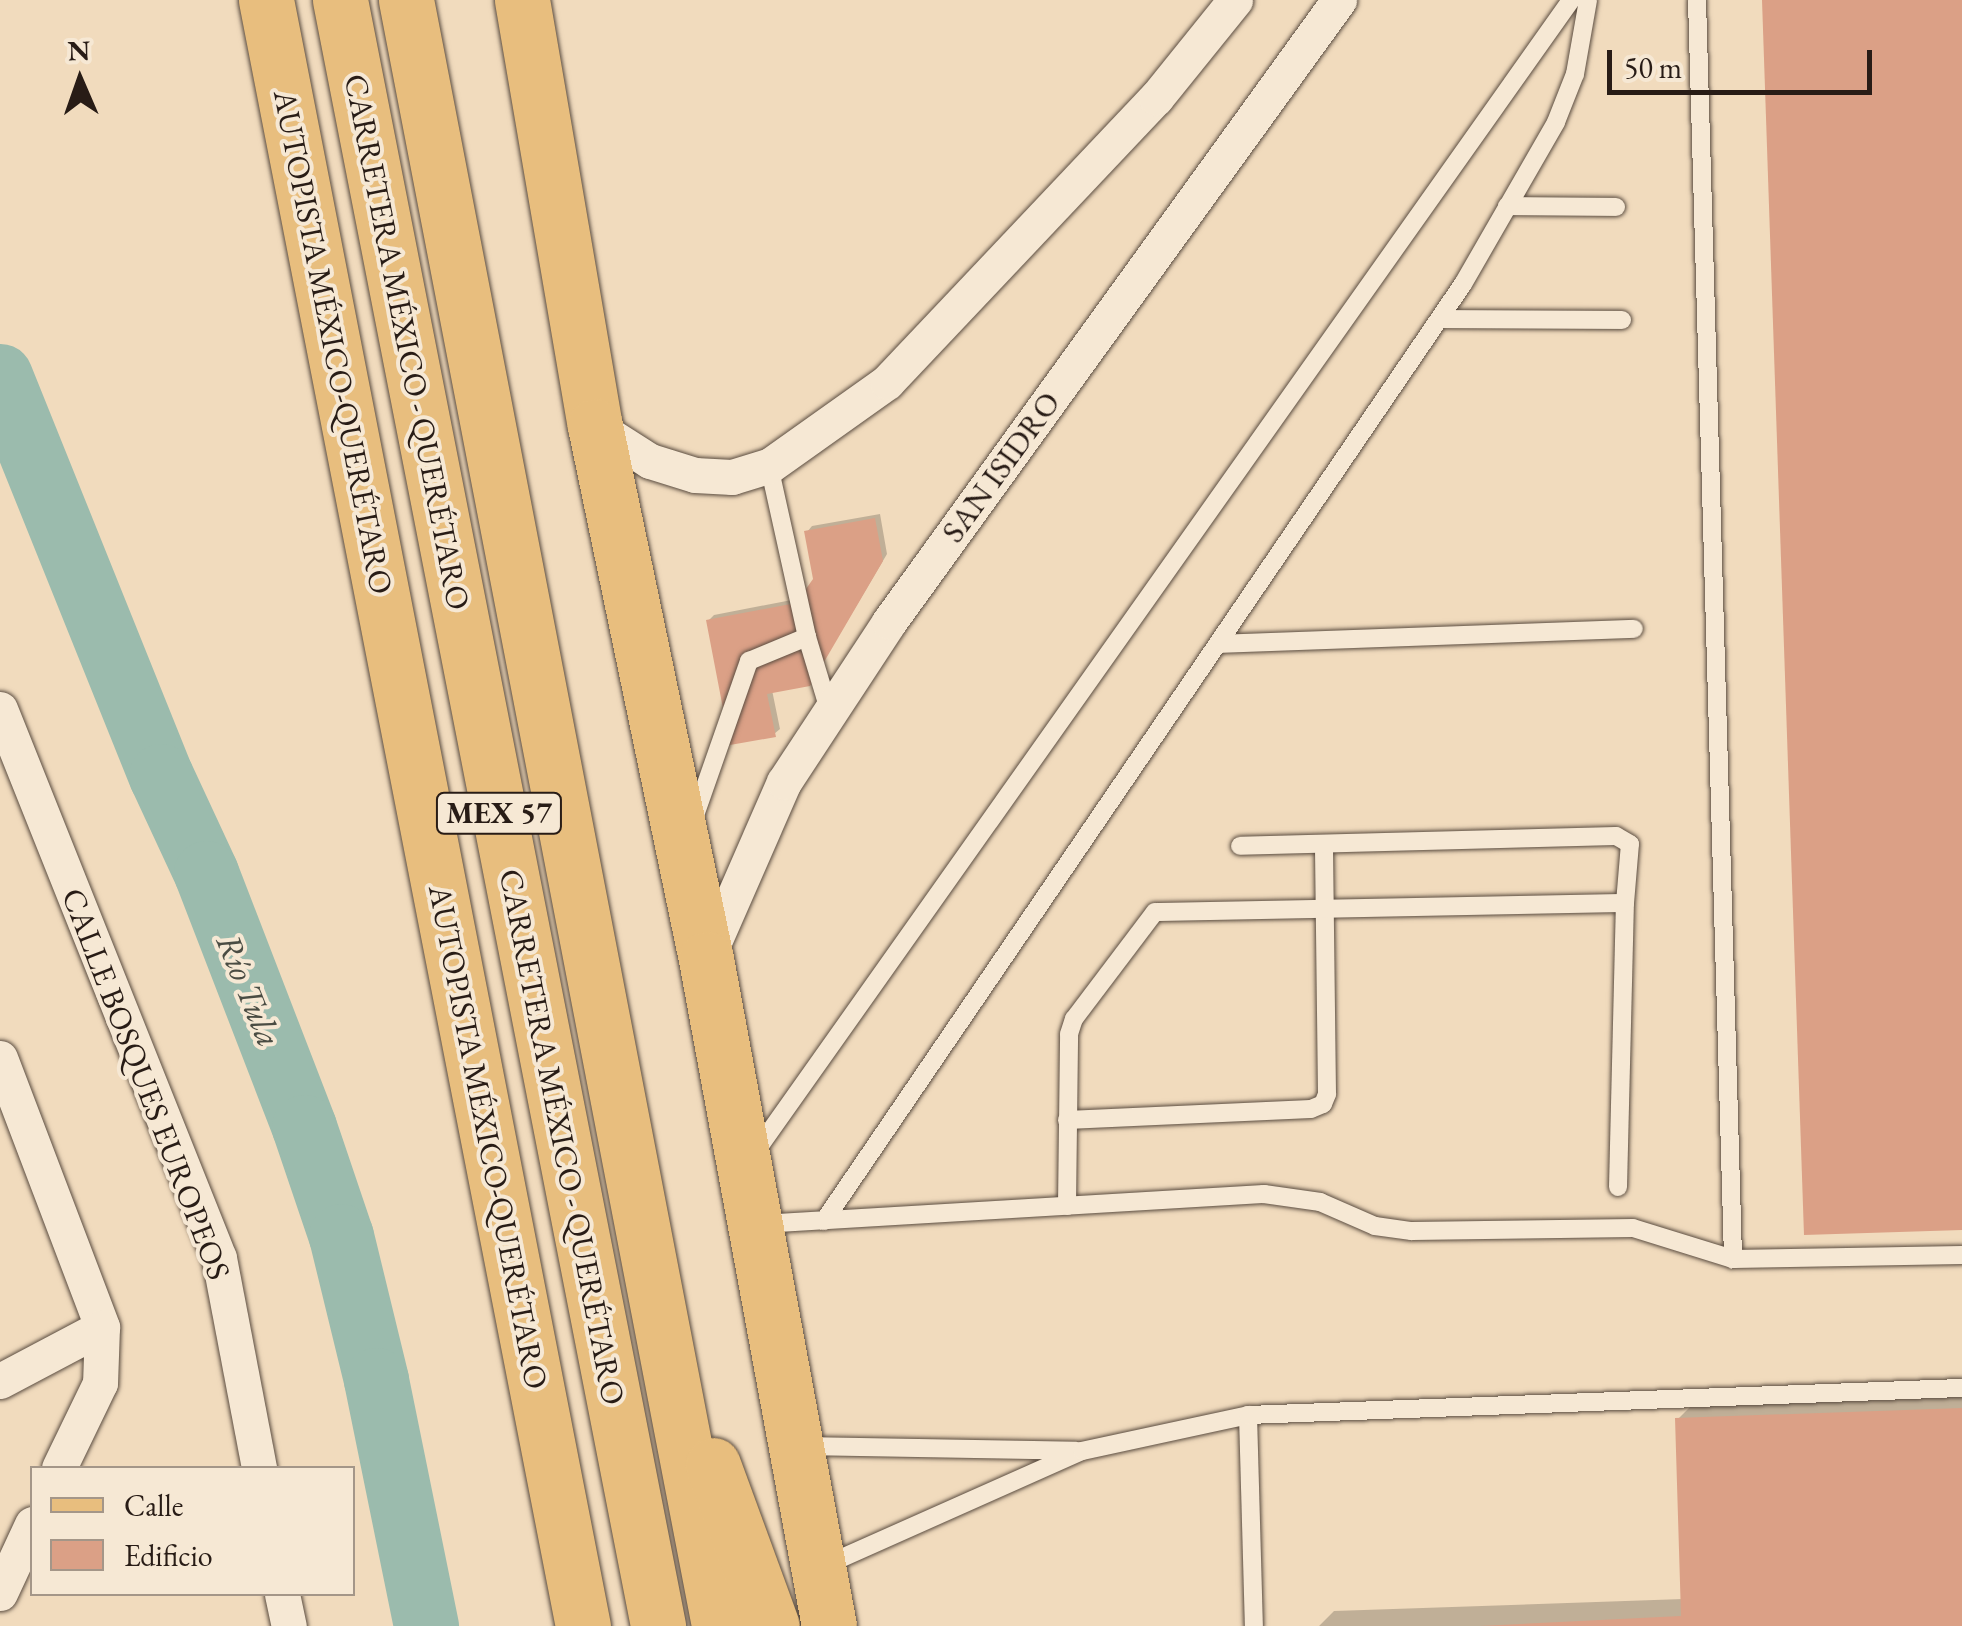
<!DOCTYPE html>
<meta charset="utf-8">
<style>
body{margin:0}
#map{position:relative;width:1962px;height:1626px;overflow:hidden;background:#f1dbbd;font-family:"EB Garamond",serif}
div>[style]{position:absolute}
.shadow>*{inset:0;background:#0003}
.river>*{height:65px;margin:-32.5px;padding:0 32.5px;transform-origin:32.5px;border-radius:32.5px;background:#9bbbad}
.building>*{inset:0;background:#dba086}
.roads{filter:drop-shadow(0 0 2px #5a4c40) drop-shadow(0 0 2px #5a4c40)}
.service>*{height:18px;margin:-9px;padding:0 9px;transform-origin:9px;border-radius:9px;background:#f6e8d4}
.minor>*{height:35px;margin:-17.5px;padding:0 17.5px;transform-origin:17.5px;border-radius:17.5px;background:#f6e8d4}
.primary>*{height:55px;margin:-27.5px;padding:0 27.5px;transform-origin:27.5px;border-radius:27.5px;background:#e8be7e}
.trunk>*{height:55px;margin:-27.5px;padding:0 27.5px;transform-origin:27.5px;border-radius:27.5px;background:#e8be7e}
span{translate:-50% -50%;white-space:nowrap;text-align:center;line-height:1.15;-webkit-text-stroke:8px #f6e8d4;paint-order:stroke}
.shield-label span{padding:2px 8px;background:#f6e8d4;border:2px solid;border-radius:8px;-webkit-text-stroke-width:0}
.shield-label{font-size:30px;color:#281c16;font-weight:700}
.street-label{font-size:32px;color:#281c16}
.water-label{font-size:35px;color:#4a4c43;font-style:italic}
.legend{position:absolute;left:30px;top:1466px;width:325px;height:130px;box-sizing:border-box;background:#f6e8d4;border:2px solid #a49688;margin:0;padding:12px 18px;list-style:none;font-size:30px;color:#281c16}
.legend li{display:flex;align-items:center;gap:20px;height:50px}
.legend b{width:50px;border:2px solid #a49688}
.north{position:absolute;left:30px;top:30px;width:100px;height:100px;-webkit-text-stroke:8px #f6e8d4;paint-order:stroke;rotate:358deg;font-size:28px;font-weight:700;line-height:40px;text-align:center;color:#281c16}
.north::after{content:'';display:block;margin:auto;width:35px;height:45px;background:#281c16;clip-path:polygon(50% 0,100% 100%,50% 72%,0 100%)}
.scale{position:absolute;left:1607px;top:50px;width:265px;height:45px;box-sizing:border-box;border:5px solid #281c16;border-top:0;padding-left:12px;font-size:30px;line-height:35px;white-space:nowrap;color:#281c16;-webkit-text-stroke:8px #f6e8d4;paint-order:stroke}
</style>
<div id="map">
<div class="shadow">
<i style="clip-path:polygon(880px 514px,887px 554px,814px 677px,772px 690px,780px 729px,774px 734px,708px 621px,714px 615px,802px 598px,816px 580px,807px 532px,812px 526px)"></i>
<i style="clip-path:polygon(1962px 1392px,1962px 1626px,1319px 1626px,1334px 1611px,1683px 1599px,1677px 1420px,1696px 1401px)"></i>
</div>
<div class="river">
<i style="left:0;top:376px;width:431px;rotate:68.1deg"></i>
<i style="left:161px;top:776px;width:107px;rotate:65.1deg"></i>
<i style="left:206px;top:873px;width:272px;rotate:68.9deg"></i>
<i style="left:304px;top:1127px;width:115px;rotate:71.3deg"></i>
<i style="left:341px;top:1236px;width:148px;rotate:76.3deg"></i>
<i style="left:376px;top:1380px;width:251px;rotate:78.5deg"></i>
</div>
<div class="building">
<i style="clip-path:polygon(1762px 0,1962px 0,1962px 1230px,1804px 1235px)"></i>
<i style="clip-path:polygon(875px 518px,883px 561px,810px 686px,767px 694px,776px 737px,730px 745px,706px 620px,796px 603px,813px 579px,804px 531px)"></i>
<i style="clip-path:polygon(1962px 1408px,1962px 1626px,1480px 1626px,1681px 1616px,1675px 1418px)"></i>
</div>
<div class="roads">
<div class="service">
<i style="left:1697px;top:0;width:1260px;rotate:88.36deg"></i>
<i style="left:1507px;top:206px;width:109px;rotate:0.5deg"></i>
<i style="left:1440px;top:319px;width:182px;rotate:0.3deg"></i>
<i style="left:807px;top:637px;width:79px;rotate:73.2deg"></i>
<i style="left:1218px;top:644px;width:416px;rotate:-2.1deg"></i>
<i style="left:693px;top:821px;width:170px;rotate:-70.7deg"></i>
<i style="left:749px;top:661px;width:63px;rotate:-22.5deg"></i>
<i style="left:807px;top:637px;width:175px;rotate:-102.5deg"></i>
<i style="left:1067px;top:1120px;width:244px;rotate:-2.6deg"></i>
<i style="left:1311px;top:1109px;width:13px;rotate:-23deg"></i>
<i style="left:1323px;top:1104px;width:11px;rotate:-68deg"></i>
<i style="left:1327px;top:1094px;width:249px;rotate:-90.7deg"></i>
<i style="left:754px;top:1154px;width:1414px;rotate:-54.7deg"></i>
<i style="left:1618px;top:1187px;width:284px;rotate:-88.6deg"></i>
<i style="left:1067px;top:1206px;width:172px;rotate:-89.3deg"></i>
<i style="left:1069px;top:1034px;width:16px;rotate:-72deg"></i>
<i style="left:1074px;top:1019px;width:134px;rotate:-52.9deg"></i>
<i style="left:1155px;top:912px;width:470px;rotate:-1.1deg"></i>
<i style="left:1625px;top:903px;width:59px;rotate:-85.2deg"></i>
<i style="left:1630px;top:844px;width:16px;rotate:-150deg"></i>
<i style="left:1616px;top:836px;width:376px;rotate:178.5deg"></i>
<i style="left:824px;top:1221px;width:1134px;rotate:-55.71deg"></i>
<i style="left:1463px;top:284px;width:187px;rotate:-60.1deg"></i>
<i style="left:1556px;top:122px;width:52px;rotate:-68.4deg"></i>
<i style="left:1575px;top:74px;width:75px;rotate:-80deg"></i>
<i style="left:761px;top:1224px;width:504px;rotate:-3.41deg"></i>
<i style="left:1264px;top:1194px;width:57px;rotate:8.1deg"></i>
<i style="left:1320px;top:1202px;width:60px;rotate:23.6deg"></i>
<i style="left:1375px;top:1226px;width:37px;rotate:8deg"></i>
<i style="left:1412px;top:1231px;width:221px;rotate:-0.8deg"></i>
<i style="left:1633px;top:1228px;width:105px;rotate:17.2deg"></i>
<i style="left:1733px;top:1259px;width:229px;rotate:-1deg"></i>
<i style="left:1248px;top:1415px;width:211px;rotate:88.4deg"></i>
<i style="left:802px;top:1446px;width:274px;rotate:1deg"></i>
<i style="left:826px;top:1565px;width:280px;rotate:-24deg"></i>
<i style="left:1082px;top:1451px;width:170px;rotate:-12.2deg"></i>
<i style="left:1248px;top:1415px;width:715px;rotate:-2.17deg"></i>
</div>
<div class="minor">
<i style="left:595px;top:426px;width:65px;rotate:32.5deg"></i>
<i style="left:650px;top:461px;width:47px;rotate:17.3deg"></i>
<i style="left:695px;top:475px;width:37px;rotate:3deg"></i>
<i style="left:732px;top:477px;width:39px;rotate:-17deg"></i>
<i style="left:769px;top:466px;width:145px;rotate:-35.4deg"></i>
<i style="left:887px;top:382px;width:391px;rotate:-46.6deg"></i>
<i style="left:1156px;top:98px;width:126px;rotate:-51.1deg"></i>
<i style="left:0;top:709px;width:591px;rotate:68.25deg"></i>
<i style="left:219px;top:1258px;width:214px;rotate:79.2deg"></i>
<i style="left:707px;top:958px;width:192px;rotate:-66.4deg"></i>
<i style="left:784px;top:782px;width:191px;rotate:-56.7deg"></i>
<i style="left:889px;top:622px;width:768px;rotate:-54.12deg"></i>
<i style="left:0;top:1058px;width:288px;rotate:69.2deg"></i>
<i style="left:102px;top:1327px;width:56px;rotate:92deg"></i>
<i style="left:100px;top:1383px;width:94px;rotate:115.8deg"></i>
<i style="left:0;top:1381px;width:115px;rotate:-27.9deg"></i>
<i style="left:0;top:1593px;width:76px;rotate:-65.1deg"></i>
<i style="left:282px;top:1594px;width:33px;rotate:78deg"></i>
</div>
<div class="primary">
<i style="left:266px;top:0;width:1657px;rotate:78.97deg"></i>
<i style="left:522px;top:0;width:432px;rotate:80.3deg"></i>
<i style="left:595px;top:426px;width:544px;rotate:78.24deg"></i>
<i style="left:706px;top:959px;width:678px;rotate:79.55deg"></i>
</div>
<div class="trunk">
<i style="left:340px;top:0;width:1657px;rotate:78.93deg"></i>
<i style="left:406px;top:0;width:1656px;rotate:79.1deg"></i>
<i style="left:713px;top:1465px;width:171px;rotate:69.9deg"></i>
</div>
</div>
<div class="shield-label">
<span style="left:499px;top:813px">MEX 57</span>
</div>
<div class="street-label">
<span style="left:333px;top:342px;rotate:79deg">AUTOPISTA MÉXICO-QUERÉTARO</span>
<span style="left:407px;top:342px;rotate:79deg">CARRETERA MÉXICO - QUERÉTARO</span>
<span style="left:1001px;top:467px;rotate:-54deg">SAN ISIDRO</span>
<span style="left:146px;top:1084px;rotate:69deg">CALLE BOSQUES EUROPEOS</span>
<span style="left:488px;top:1137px;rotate:79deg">AUTOPISTA MÉXICO-QUERÉTARO</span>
<span style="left:562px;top:1137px;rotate:79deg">CARRETERA MÉXICO - QUERÉTARO</span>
</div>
<div class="water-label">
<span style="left:249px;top:990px;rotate:68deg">Río Tula</span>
</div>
<ul class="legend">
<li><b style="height:12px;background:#e8be7e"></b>Calle</li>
<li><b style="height:28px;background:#dba086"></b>Edificio</li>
</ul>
<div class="north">N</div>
<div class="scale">50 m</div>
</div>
